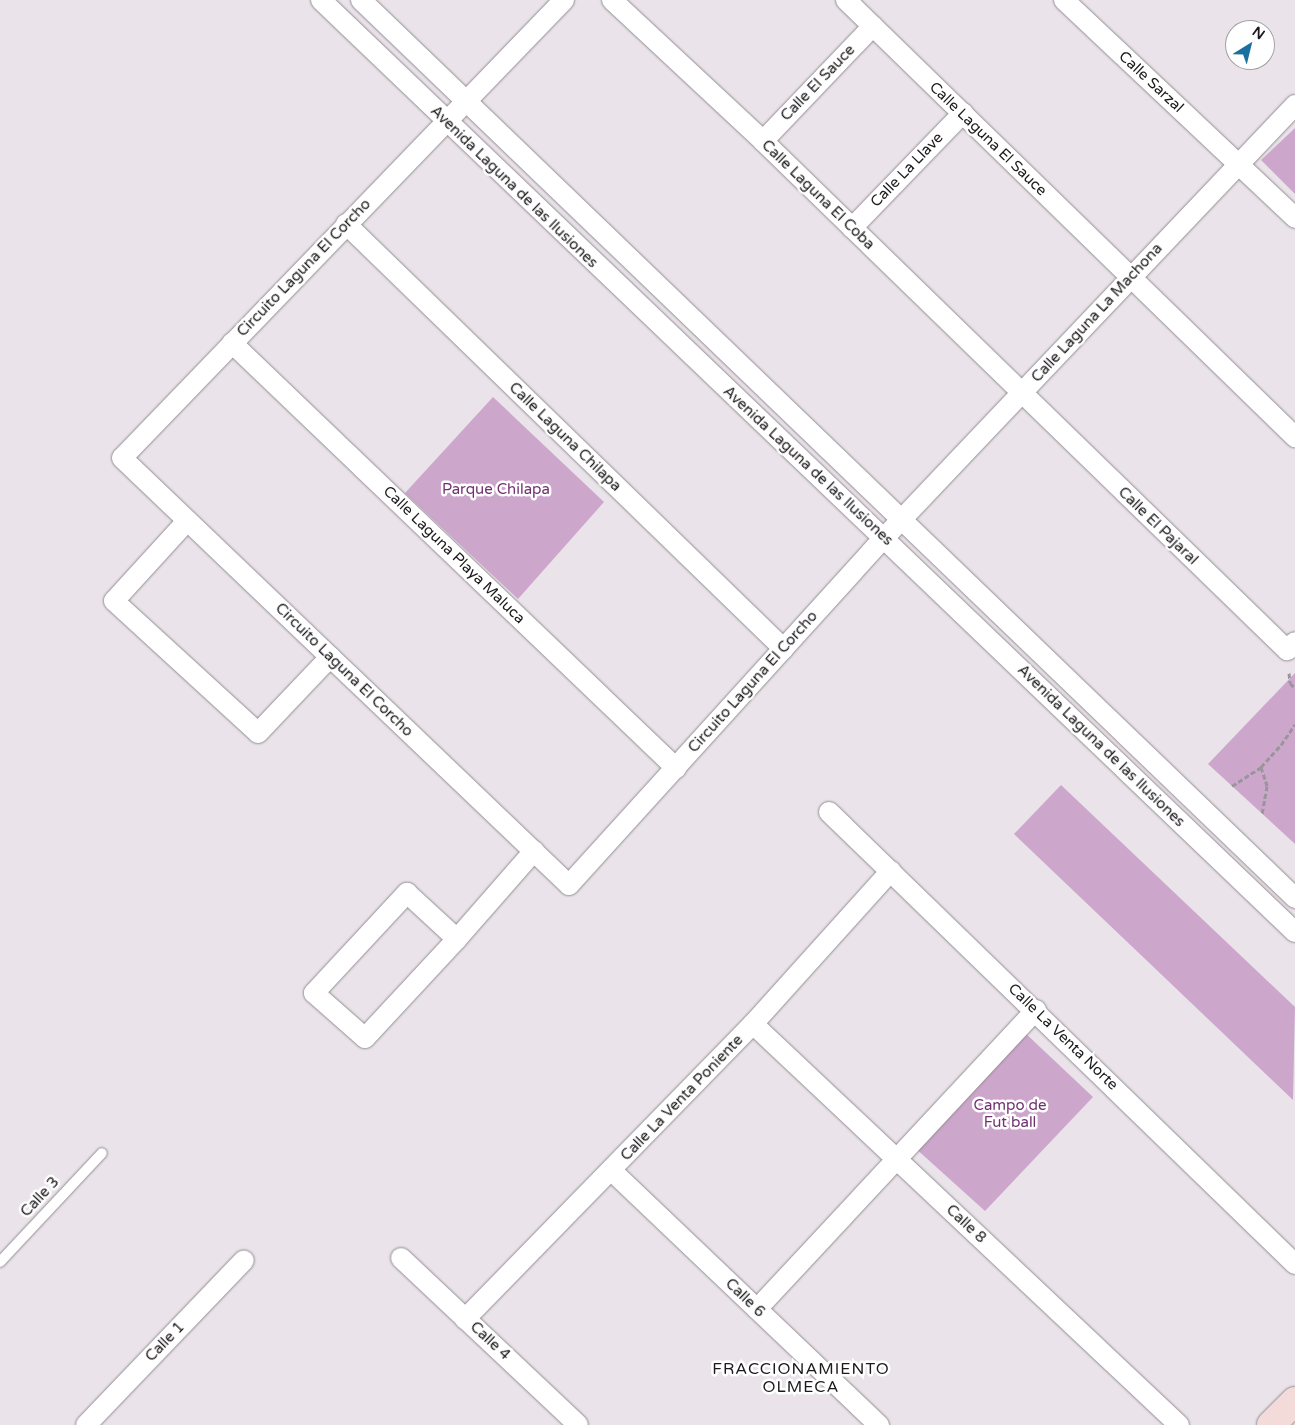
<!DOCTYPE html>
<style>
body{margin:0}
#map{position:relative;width:1295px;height:1425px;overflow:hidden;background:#eae4ea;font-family:"Varela Round",sans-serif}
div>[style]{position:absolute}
.green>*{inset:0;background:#cda6cc}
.path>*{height:3px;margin-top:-1.5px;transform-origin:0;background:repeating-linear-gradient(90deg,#9a959a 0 5px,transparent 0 7.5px)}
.roads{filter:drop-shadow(0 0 1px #938d93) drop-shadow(0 0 1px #938d93)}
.lane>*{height:10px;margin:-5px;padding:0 5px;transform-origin:5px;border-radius:5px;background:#fff}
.street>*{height:20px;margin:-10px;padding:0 10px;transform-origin:10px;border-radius:10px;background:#fff}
.secondary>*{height:28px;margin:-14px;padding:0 14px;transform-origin:14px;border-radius:14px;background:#f2dbd9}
span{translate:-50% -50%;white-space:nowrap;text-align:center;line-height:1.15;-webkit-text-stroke:5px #fff;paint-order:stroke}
.street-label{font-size:15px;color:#1b191b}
.park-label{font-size:15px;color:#713171}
.neighbourhood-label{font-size:16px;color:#1b191b;letter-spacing:1px}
.north{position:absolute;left:1225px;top:20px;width:50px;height:50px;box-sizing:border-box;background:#fff;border:1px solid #a4a3a4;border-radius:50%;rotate:36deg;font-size:14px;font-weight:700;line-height:20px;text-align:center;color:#1b191b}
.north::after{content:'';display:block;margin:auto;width:18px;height:22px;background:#1c70a0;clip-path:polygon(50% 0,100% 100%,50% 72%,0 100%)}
</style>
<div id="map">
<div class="green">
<i style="clip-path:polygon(1295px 128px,1295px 194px,1261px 160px)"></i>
<i style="clip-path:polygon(493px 397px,604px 502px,518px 599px,405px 493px)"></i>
<i style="clip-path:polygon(1295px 673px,1295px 844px,1208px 764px)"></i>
<i style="clip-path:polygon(1061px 785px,1295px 1007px,1293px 1100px,1014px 834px)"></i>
<i style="clip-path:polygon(1022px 1030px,1093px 1097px,985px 1211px,914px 1147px)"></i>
</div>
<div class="path">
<i style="left:1289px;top:673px;width:10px;rotate:84deg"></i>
<i style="left:1290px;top:683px;width:7px;rotate:45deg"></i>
<i style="left:1261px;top:767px;width:20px;rotate:72deg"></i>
<i style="left:1267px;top:786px;width:28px;rotate:100deg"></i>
<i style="left:1232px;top:786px;width:35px;rotate:-33deg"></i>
<i style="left:1261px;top:767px;width:30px;rotate:-48deg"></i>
<i style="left:1281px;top:745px;width:25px;rotate:-56deg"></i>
</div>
<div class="roads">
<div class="lane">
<i style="left:0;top:1262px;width:149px;rotate:-46.9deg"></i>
</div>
<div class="street">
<i style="left:321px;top:0;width:1348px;rotate:43.74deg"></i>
<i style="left:361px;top:0;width:1296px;rotate:43.87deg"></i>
<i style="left:564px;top:0;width:636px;rotate:133.98deg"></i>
<i style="left:122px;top:458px;width:618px;rotate:43.69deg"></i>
<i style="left:569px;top:885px;width:469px;rotate:-47.8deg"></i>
<i style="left:884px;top:538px;width:597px;rotate:-46.49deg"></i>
<i style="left:612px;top:0;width:207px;rotate:43deg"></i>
<i style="left:763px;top:141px;width:731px;rotate:44.17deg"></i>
<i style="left:1287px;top:650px;width:11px;rotate:-45deg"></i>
<i style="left:846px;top:0;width:627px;rotate:44.22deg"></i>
<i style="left:1064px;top:0;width:318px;rotate:43.3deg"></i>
<i style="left:763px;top:141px;width:159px;rotate:-46.3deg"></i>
<i style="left:346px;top:224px;width:610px;rotate:44.14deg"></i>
<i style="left:852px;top:228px;width:160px;rotate:-46deg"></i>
<i style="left:232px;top:343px;width:615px;rotate:43.75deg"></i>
<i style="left:187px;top:521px;width:108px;rotate:132.4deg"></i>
<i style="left:114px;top:601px;width:195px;rotate:42.5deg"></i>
<i style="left:258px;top:733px;width:105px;rotate:-46.5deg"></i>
<i style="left:829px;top:812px;width:649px;rotate:44.13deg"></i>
<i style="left:457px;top:939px;width:135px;rotate:132.9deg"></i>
<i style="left:365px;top:1038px;width:68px;rotate:-138.6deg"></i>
<i style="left:314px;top:993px;width:137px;rotate:-47.1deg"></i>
<i style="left:407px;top:893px;width:68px;rotate:42.6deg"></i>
<i style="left:457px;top:939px;width:117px;rotate:-48.8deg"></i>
<i style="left:753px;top:1024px;width:585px;rotate:43.27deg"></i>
<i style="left:612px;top:1171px;width:369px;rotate:43.6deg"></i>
<i style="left:401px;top:1258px;width:243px;rotate:43.3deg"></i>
<i style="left:757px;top:1309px;width:409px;rotate:-47deg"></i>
<i style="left:465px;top:1319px;width:412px;rotate:-45.7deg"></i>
<i style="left:753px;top:1024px;width:206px;rotate:-48deg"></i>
<i style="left:86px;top:1425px;width:228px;rotate:-46.2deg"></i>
</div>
<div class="secondary">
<i style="left:1271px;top:1425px;width:34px;rotate:-45deg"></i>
</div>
</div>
<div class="street-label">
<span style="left:1151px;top:82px;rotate:43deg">Calle Sarzal</span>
<span style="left:818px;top:83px;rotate:-46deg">Calle El Sauce</span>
<span style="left:988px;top:139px;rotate:44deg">Calle Laguna El Sauce</span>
<span style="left:907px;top:170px;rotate:-46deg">Calle La Llave</span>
<span style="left:514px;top:187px;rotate:44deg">Avenida Laguna de las Ilusiones</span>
<span style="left:818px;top:195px;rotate:44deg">Calle Laguna El Coba</span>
<span style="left:304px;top:268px;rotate:-46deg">Circuito Laguna El Corcho</span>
<span style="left:1097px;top:313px;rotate:-47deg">Calle Laguna La Machona</span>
<span style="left:565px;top:437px;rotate:44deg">Calle Laguna Chilapa</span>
<span style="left:808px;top:466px;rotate:43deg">Avenida Laguna de las Ilusiones</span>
<span style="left:1158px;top:526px;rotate:44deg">Calle El Pajaral</span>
<span style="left:454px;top:555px;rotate:44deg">Calle Laguna Playa Maluca</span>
<span style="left:344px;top:670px;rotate:44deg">Circuito Laguna El Corcho</span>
<span style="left:753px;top:682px;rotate:-48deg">Circuito Laguna El Corcho</span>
<span style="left:1101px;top:746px;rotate:44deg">Avenida Laguna de las Ilusiones</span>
<span style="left:1063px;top:1037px;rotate:44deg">Calle La Venta Norte</span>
<span style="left:682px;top:1098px;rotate:-46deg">Calle La Venta Poniente</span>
<span style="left:40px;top:1197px;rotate:-47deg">Calle 3</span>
<span style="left:966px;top:1224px;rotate:43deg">Calle 8</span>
<span style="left:745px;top:1298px;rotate:44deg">Calle 6</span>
<span style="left:490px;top:1341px;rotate:43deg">Calle 4</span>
<span style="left:165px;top:1342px;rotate:-46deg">Calle 1</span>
</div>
<div class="park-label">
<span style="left:496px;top:490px">Parque Chilapa</span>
<span style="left:1010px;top:1114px">Campo de<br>Fut ball</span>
</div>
<div class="neighbourhood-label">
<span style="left:801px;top:1378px">FRACCIONAMIENTO<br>OLMECA</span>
</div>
<div class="north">N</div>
</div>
